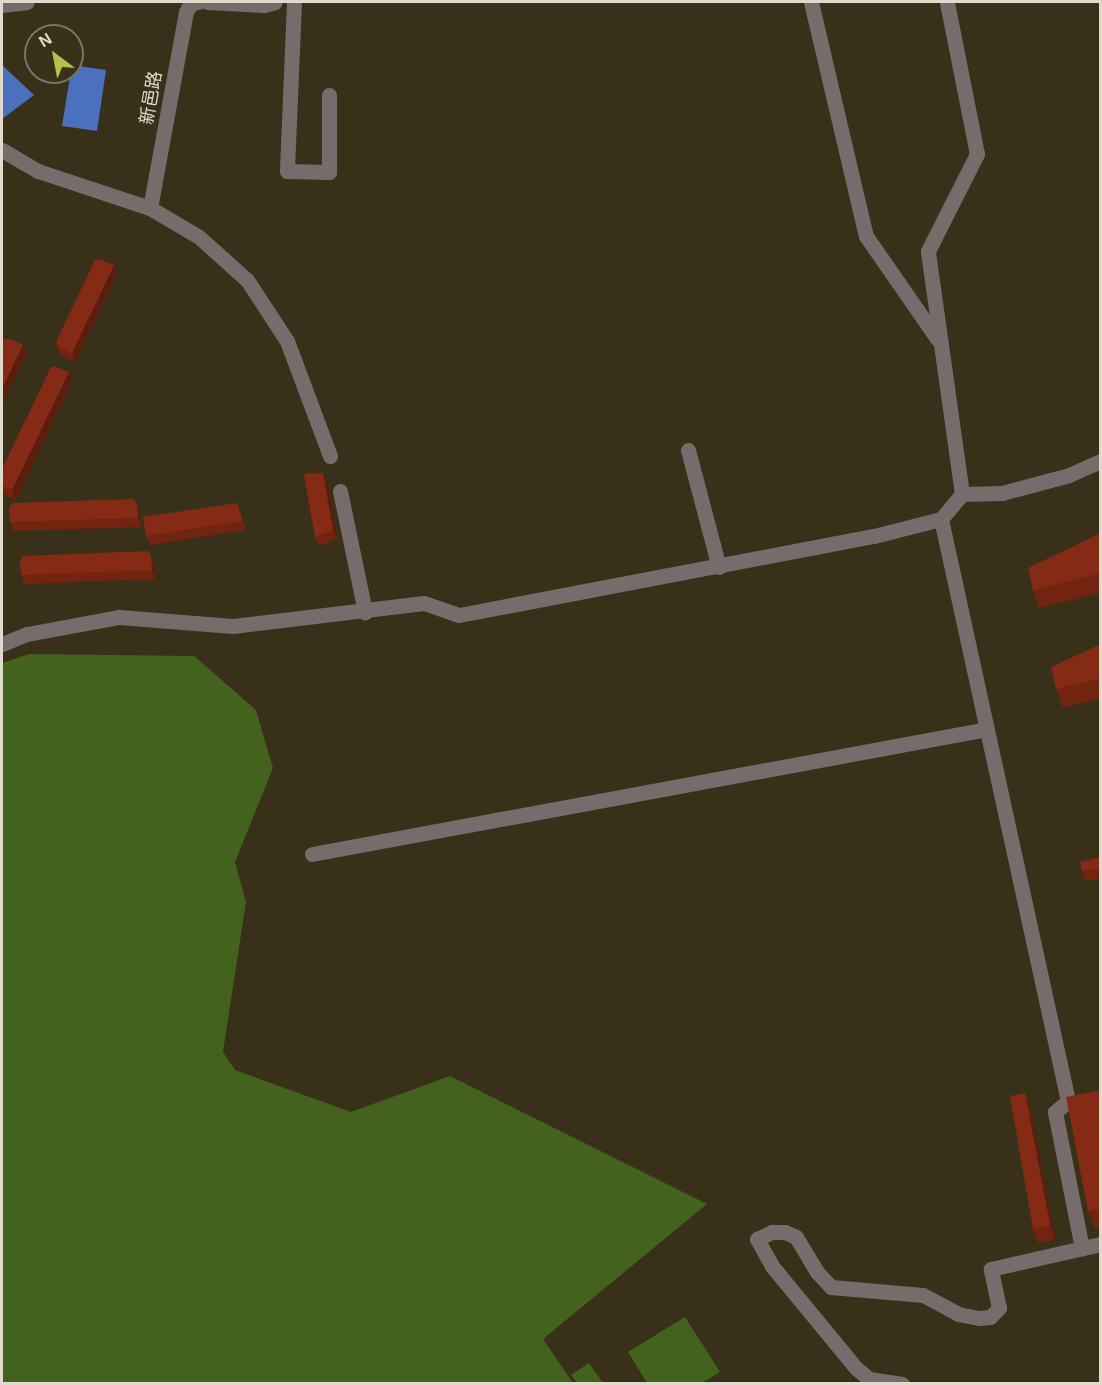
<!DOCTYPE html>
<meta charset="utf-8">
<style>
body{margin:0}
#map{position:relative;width:1102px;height:1385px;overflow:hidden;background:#39301a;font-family:Helvetica,"Noto Sans SC",sans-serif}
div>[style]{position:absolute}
.green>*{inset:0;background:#43621e}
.water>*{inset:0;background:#4b70be}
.minor>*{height:15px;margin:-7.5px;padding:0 7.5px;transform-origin:7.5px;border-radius:7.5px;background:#786b6b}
.wall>*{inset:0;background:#722411}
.shaded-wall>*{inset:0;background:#5d1d0e}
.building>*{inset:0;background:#852a14}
span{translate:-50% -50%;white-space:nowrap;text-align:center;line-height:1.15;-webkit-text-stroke:6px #39301a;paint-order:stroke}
.street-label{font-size:18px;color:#e0dacd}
.frame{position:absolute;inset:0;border:3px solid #e0dacd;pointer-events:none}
.north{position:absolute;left:24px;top:24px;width:60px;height:60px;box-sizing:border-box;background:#39301a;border:2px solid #7c7462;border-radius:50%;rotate:328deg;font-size:16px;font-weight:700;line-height:24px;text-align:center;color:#e0dacd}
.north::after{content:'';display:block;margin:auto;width:21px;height:27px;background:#b3c24b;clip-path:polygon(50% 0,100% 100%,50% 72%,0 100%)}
</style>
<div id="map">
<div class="green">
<i style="clip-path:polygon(29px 654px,194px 656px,256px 710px,273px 768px,235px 862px,246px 902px,223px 1052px,235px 1070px,351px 1112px,450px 1076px,707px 1204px,543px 1339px,573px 1383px,2px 1383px,2px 663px)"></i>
<i style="clip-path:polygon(685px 1317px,720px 1372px,702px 1383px,647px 1383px,628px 1352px)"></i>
<i style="clip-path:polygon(589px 1363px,603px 1383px,577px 1383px,571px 1375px)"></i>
</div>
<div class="water">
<i style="clip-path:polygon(2px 65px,34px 95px,2px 119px)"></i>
<i style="clip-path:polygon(72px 65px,106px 70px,97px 131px,62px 126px)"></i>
</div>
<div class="minor">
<i style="left:207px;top:2px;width:57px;rotate:3deg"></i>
<i style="left:264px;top:5px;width:11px;rotate:-15deg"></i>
<i style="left:294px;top:2px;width:169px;rotate:92.4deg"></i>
<i style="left:287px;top:171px;width:42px;rotate:1.4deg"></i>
<i style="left:329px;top:172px;width:77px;rotate:-90deg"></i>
<i style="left:811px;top:2px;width:240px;rotate:76.8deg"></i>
<i style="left:866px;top:236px;width:126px;rotate:55.3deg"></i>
<i style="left:2px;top:5px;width:25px;rotate:-7deg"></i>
<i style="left:2px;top:150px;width:42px;rotate:30.3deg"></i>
<i style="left:38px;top:171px;width:118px;rotate:18.3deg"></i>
<i style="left:150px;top:208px;width:57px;rotate:30.6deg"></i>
<i style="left:199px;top:237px;width:64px;rotate:41.9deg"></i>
<i style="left:247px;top:280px;width:73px;rotate:56.7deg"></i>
<i style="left:287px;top:341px;width:123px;rotate:69.5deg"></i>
<i style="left:150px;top:208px;width:199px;rotate:-79.6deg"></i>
<i style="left:186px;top:12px;width:9px;rotate:-63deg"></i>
<i style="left:190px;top:4px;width:8px;rotate:-14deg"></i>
<i style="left:688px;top:450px;width:121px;rotate:75.2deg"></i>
<i style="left:340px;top:491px;width:124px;rotate:78.3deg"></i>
<i style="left:962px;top:494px;width:40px;rotate:-1.4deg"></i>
<i style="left:1002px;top:493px;width:69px;rotate:-15deg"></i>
<i style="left:1069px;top:475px;width:34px;rotate:-24deg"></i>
<i style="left:941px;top:519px;width:596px;rotate:77.69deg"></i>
<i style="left:1068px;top:1101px;width:17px;rotate:140deg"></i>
<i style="left:1055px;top:1112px;width:139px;rotate:78.8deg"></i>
<i style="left:2px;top:644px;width:27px;rotate:-22deg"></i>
<i style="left:27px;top:634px;width:94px;rotate:-10.5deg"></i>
<i style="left:119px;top:617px;width:114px;rotate:4.5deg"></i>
<i style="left:233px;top:626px;width:192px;rotate:-6.9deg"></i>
<i style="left:424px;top:603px;width:37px;rotate:19deg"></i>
<i style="left:459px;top:615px;width:422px;rotate:-10.8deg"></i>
<i style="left:874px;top:536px;width:69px;rotate:-14.2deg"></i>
<i style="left:941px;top:519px;width:33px;rotate:-50deg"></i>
<i style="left:962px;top:494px;width:245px;rotate:-98deg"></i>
<i style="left:928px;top:251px;width:109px;rotate:-63.2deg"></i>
<i style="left:977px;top:154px;width:155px;rotate:-101.2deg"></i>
<i style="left:312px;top:854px;width:686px;rotate:-10.49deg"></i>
<i style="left:902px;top:1384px;width:33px;rotate:-171deg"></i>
<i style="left:869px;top:1379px;width:17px;rotate:-140deg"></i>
<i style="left:856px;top:1368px;width:132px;rotate:-129.5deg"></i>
<i style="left:772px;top:1266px;width:31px;rotate:-119deg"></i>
<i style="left:757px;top:1239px;width:17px;rotate:-25deg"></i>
<i style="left:772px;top:1232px;width:13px"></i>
<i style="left:785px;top:1232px;width:12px;rotate:24deg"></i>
<i style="left:796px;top:1237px;width:41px;rotate:59deg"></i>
<i style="left:817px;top:1272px;width:21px;rotate:47deg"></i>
<i style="left:831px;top:1287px;width:92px;rotate:5deg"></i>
<i style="left:923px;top:1295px;width:40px;rotate:28deg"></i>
<i style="left:958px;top:1314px;width:21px;rotate:11deg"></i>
<i style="left:979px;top:1318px;width:11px;rotate:-5deg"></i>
<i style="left:990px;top:1317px;width:13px;rotate:-45deg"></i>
<i style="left:999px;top:1308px;width:40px;rotate:-102deg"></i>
<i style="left:991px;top:1269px;width:112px;rotate:-12.9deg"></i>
</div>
<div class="wall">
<i style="clip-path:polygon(114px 265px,117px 274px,75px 362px,63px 357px,59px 352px,56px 342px)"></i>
<i style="clip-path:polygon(72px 381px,16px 500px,4px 494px,2px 491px,2px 469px)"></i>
<i style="clip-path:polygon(323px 473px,327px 482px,337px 539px,319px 546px,315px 537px)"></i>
<i style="clip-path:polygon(237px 503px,246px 530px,150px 545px,146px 536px)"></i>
<i style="clip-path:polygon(140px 514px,141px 527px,13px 531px,10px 522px)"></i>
<i style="clip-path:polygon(1101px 533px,1101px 593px,1039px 608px,1033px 590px)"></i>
<i style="clip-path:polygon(151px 556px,155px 566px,155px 579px,24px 584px,21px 575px)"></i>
<i style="clip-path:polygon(1101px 644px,1101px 698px,1063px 708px,1056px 689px)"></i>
<i style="clip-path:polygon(1101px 857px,1101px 878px,1086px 881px,1082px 871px)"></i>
<i style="clip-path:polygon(1101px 1090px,1101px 1228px,1095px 1229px,1088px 1211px)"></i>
<i style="clip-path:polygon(1025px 1093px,1030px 1107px,1055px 1239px,1038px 1243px,1033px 1229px)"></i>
</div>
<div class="shaded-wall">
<i style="clip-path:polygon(114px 265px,117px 274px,75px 362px,72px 353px)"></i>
<i style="clip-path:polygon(23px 345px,26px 354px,2px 405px,2px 389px)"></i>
<i style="clip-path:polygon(69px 372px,72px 381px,16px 500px,12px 490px)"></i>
<i style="clip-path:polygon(323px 473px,327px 482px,337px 539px,333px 530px)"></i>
<i style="clip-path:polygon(137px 505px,140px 514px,141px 527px,138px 518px)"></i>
<i style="clip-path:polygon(151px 556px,155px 566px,155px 579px,152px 570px)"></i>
<i style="clip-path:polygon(1025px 1093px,1030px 1107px,1055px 1239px,1050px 1225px)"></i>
</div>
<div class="building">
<i style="clip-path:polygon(95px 260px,101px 260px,114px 265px,72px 353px,60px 348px,56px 342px)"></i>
<i style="clip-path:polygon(4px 339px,11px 339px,23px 345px,2px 389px,2px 345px)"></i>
<i style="clip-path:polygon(51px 367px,57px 367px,69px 372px,12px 490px,2px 485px,2px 469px)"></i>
<i style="clip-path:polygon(323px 473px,333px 530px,315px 537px,304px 474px)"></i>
<i style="clip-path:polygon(134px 499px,137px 505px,138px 518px,10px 522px,9px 509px,12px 503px)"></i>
<i style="clip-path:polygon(237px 503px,243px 521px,146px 536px,143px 517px)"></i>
<i style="clip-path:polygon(1101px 533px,1101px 573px,1033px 590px,1028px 568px)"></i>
<i style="clip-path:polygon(148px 551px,151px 556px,152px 570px,21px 575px,20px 561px,23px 556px)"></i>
<i style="clip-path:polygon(1101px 644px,1101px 678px,1056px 689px,1051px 667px)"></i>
<i style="clip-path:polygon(1101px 857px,1101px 868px,1082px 871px,1080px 862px)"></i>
<i style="clip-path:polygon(1101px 1090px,1101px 1209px,1088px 1211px,1066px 1097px)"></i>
<i style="clip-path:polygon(1025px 1093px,1050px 1225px,1033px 1229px,1010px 1096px)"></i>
</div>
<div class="street-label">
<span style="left:151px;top:98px;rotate:-80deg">新邑路</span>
</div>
<div class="frame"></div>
<div class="north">N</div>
</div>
